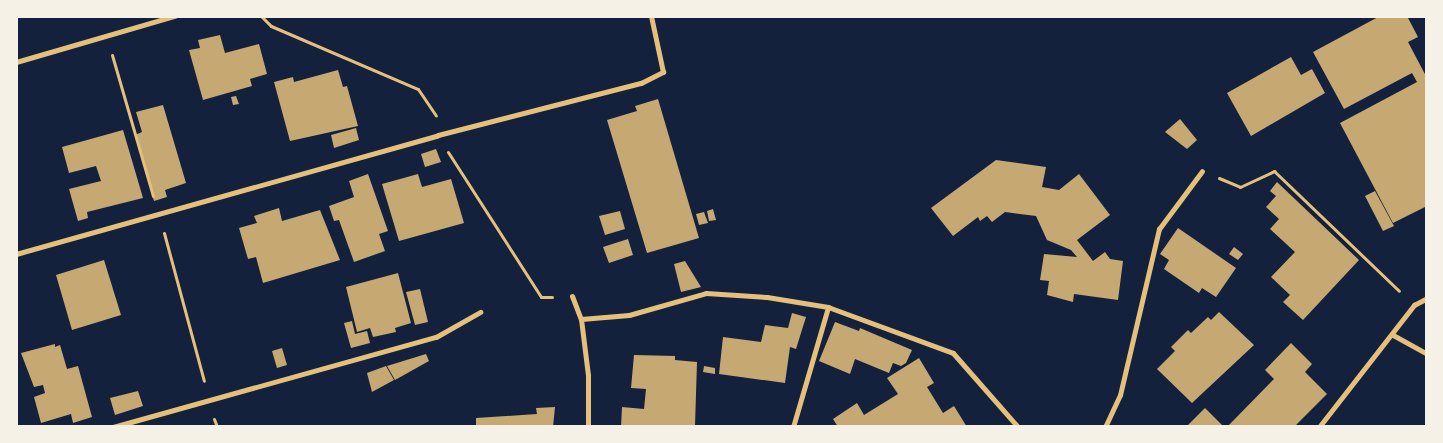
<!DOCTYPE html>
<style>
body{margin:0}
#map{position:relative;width:1443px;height:443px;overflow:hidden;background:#14213d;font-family:"Golos Text",sans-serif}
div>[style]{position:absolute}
.building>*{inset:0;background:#c6a872}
.path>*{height:3px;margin:-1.5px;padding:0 1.5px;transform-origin:1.5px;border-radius:1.5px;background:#e5c07b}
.minor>*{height:5px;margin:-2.5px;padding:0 2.5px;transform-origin:2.5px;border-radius:2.5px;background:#e5c07b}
span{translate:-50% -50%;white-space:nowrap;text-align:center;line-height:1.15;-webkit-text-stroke:4px #f6f1e7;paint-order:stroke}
.frame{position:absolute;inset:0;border:18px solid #f6f1e7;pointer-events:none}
</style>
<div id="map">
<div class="building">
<i style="clip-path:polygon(1380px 16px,1407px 16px,1418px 37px,1408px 42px,1427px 78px,1427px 206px,1393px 223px,1340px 123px,1417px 82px,1412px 73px,1344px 109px,1313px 52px)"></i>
<i style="clip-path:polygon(220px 35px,225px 53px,259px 44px,267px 74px,250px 79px,252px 86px,203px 100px,189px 50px,200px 48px,198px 40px)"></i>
<i style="clip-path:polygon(1291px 57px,1301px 75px,1312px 69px,1325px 93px,1251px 136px,1227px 93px)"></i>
<i style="clip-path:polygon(338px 70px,343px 87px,347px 86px,358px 126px,290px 141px,274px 82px,293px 77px,294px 82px)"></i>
<i style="clip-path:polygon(236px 96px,239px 104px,233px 105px,231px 97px)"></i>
<i style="clip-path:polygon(658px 99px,699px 238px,647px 253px,607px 120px,637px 111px,635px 106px)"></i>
<i style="clip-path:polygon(163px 105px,186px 183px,165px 190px,167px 197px,154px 201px,135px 135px,142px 132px,136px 112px)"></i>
<i style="clip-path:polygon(1180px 119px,1197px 140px,1187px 149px,1165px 132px)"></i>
<i style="clip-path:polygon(356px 128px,359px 140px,334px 148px,331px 135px)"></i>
<i style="clip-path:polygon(123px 130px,143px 198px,87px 212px,88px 218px,78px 221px,69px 189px,101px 181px,96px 166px,69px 173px,62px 147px)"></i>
<i style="clip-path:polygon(436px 149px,441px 162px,425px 167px,421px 154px)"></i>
<i style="clip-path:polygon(996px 160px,1046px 167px,1042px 187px,1059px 190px,1079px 174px,1110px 215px,1077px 240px,1093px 261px,1105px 252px,1110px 259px,1123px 261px,1118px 300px,1074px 294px,1073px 302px,1047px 295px,1049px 281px,1040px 280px,1044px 254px,1077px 257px,1071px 250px,1047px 240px,1036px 216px,1005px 212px,992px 222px,987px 216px,980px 221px,978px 217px,953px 236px,931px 208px)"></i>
<i style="clip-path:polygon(368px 174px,388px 231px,379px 234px,385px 251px,354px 262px,339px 220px,334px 221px,329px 206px,354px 197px,349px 181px)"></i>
<i style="clip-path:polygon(418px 174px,422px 187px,451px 179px,464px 223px,399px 241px,382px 184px)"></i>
<i style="clip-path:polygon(1277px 182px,1359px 260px,1303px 320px,1283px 302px,1290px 295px,1271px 277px,1295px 252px,1270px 229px,1279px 219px,1266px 207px,1276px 196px,1270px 191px)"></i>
<i style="clip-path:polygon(1375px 191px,1394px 226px,1383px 231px,1365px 196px)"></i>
<i style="clip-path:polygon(279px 208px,282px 221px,320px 210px,340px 260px,263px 283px,256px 257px,248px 259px,239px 228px,257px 223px,254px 216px)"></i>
<i style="clip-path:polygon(713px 209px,716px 220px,709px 221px,707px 211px)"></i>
<i style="clip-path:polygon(620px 211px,625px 229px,605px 235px,599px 216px)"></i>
<i style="clip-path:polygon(704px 212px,708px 223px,699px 225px,696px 214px)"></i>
<i style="clip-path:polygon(1178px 228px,1236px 268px,1216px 297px,1202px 288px,1199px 293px,1164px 269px,1169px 260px,1160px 254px)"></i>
<i style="clip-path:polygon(628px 239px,633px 255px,609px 263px,603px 247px)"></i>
<i style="clip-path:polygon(1234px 247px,1243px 254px,1238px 260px,1229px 254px)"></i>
<i style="clip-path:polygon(104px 260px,121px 315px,72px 330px,56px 275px)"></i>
<i style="clip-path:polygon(685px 261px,701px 287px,681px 292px,674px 264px)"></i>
<i style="clip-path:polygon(398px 273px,411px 323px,395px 328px,396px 332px,373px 337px,370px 328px,357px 332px,346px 287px)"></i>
<i style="clip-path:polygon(420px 289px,428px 322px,415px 325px,406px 292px)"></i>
<i style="clip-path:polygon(1219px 312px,1254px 345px,1192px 403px,1157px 369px,1175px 351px,1171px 347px,1188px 330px,1191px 333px,1208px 317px,1211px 320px)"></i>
<i style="clip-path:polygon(792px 313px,806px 317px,796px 349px,790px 347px,785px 383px,719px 374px,723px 337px,761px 342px,765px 325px,788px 328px)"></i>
<i style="clip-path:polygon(352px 321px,355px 334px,367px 331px,370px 343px,351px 348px,344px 323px)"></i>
<i style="clip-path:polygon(835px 322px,859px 331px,860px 328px,912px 350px,906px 363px,901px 366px,893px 363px,889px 373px,855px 359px,850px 374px,819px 361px)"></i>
<i style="clip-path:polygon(1291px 343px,1312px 364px,1305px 372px,1327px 394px,1294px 427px,1227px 427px,1274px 379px,1265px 370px)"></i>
<i style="clip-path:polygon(55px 344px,55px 347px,60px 345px,67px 369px,78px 366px,92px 417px,73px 423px,71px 414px,41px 423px,34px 397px,45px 393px,43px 385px,34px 387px,21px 353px)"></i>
<i style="clip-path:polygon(282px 348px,287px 365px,277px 368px,272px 351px)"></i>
<i style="clip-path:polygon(426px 354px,429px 361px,395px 380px,387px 366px)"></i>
<i style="clip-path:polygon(634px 355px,675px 356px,675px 360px,697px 362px,695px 426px,621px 427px,622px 407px,644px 409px,646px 389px,631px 388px)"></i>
<i style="clip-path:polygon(919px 358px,934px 383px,927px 387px,943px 413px,954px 406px,967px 427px,838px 427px,833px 419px,857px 403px,864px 415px,898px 394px,887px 378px)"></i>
<i style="clip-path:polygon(386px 366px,394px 380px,372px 392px,367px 373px)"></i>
<i style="clip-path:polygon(704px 366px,715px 368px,715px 374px,703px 372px)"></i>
<i style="clip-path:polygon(138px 391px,143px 406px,115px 415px,110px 398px)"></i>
<i style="clip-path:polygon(555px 407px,553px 427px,476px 427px,476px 418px,537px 414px,536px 408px)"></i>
<i style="clip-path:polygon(1205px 408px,1224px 427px,1186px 427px)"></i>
</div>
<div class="path">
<i style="left:261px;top:16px;width:14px;rotate:45deg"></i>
<i style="left:271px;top:26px;width:160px;rotate:23.2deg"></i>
<i style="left:418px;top:89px;width:32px;rotate:56deg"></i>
<i style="left:112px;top:55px;width:147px;rotate:73.8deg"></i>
<i style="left:448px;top:152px;width:172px;rotate:57.3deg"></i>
<i style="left:541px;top:297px;width:11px"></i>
<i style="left:1219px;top:178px;width:23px;rotate:23deg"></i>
<i style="left:1240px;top:187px;width:38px;rotate:-25deg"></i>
<i style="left:1274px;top:171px;width:173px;rotate:43.8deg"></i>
<i style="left:164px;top:233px;width:153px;rotate:74.9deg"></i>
<i style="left:214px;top:419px;width:9px;rotate:69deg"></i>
</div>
<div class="minor">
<i style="left:16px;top:62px;width:165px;rotate:-16.2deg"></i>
<i style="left:16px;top:254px;width:438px;rotate:-15.7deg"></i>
<i style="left:438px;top:135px;width:210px;rotate:-14.4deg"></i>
<i style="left:641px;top:83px;width:25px;rotate:-27deg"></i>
<i style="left:663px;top:72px;width:57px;rotate:-102.1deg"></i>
<i style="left:572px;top:296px;width:25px;rotate:69deg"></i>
<i style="left:581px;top:319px;width:56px;rotate:82.9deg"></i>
<i style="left:588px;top:375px;width:52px;rotate:90deg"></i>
<i style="left:581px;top:319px;width:48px;rotate:-4.8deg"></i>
<i style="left:629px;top:315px;width:80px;rotate:-15.9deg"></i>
<i style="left:706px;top:293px;width:61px;rotate:3.8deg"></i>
<i style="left:767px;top:297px;width:62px;rotate:9.3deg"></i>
<i style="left:828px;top:307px;width:133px;rotate:20.2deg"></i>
<i style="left:953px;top:353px;width:98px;rotate:48.7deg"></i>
<i style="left:1393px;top:335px;width:39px;rotate:29deg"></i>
<i style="left:113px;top:427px;width:335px;rotate:-15.6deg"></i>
<i style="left:436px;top:337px;width:51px;rotate:-29.6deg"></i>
<i style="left:793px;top:427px;width:125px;rotate:-73.7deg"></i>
<i style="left:1105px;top:427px;width:35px;rotate:-65deg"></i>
<i style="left:1120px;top:395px;width:171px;rotate:-76.8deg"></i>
<i style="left:1159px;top:229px;width:72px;rotate:-53.4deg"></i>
<i style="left:1319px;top:427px;width:155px;rotate:-52.1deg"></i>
<i style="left:1414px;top:305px;width:15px;rotate:-28deg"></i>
</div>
<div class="frame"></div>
</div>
